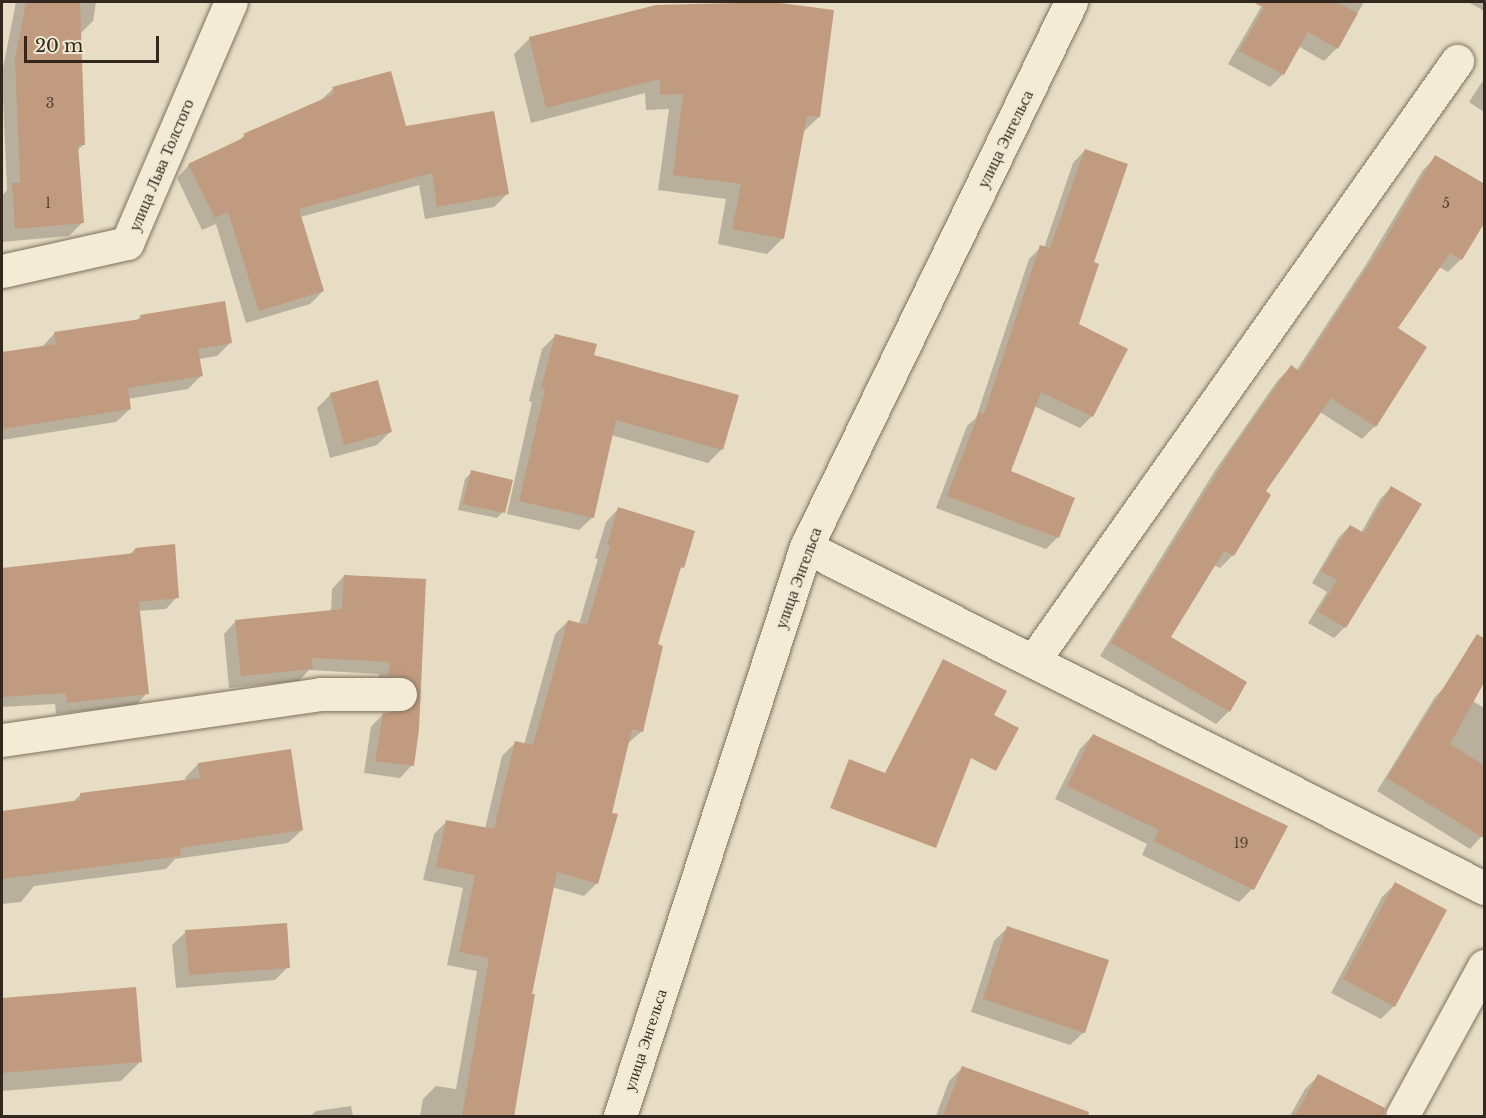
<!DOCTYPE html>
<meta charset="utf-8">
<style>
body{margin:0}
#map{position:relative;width:1486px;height:1118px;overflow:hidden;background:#e7ddc4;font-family:"Libre Baskerville",serif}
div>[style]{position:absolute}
.shadow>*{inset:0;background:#0003}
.building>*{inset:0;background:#c19b7f}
.roads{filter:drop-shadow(0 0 2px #80705d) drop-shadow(0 0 2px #80705d)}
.minor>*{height:33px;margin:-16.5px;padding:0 16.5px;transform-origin:16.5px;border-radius:16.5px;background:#f4ebd6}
span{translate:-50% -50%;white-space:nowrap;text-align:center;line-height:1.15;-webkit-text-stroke:5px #f0e8d3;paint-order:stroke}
.number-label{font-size:14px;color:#564537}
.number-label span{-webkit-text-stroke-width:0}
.street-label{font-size:16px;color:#32281f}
.frame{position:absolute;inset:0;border:3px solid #32281f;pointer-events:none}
.scale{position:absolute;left:24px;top:36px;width:135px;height:27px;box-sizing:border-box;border:3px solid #32281f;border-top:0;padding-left:8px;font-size:18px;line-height:21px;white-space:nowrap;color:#32281f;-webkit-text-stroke:4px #f0e8d3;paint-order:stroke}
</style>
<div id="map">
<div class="shadow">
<i style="clip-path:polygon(16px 2px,96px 2px,93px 21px,79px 35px,84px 144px,77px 151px,82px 223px,69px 236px,2px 242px,2px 196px,7px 190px,2px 73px)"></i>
<i style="clip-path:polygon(737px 2px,760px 2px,832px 11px,819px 117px,803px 132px,783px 238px,767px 254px,718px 244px,726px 199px,658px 190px,669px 109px,646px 110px,645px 93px,531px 123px,514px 54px,529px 39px,734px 4px)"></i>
<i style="clip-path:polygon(1264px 2px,1364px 2px,1337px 48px,1324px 61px,1298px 46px,1283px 74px,1270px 87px,1228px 64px)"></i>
<i style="clip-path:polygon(1468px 2px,1484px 2px,1484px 11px)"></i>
<i style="clip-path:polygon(1484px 79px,1484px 112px,1469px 102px)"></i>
<i style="clip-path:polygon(333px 89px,405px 127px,507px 194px,494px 207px,425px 219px,419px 185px,300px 217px,323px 291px,310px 304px,246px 323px,216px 224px,202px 230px,177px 178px,189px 165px,237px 142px,244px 136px,320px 101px)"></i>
<i style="clip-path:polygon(1085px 150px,1092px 263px,1077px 325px,1092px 416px,1080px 428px,1034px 406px,1009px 472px,1058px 537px,1046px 549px,936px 508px,967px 426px,976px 418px,1029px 259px,1041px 247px,1044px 248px,1073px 163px)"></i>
<i style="clip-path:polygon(1436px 157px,1484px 219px,1461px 259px,1448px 272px,1439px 267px,1396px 329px,1375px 426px,1362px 439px,1320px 412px,1263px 491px,1269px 495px,1233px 555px,1220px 568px,1214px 565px,1169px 638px,1229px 711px,1216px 724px,1100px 656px,1216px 469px,1278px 380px,1291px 367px,1296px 371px,1367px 263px,1423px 170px)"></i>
<i style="clip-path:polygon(141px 316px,231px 342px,217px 356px,199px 359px,202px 375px,188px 389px,128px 399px,130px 409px,116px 422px,2px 440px,2px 353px,41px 348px,55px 333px,135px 322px)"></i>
<i style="clip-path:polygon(556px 335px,592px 356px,722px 449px,708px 463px,611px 435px,593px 517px,579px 530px,507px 514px,532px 402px,529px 401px,542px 349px)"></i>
<i style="clip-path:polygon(331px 394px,390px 432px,377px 445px,330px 458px,317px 408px)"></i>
<i style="clip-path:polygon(472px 472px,503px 512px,497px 518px,458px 510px,465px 479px)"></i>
<i style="clip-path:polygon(1391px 488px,1345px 627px,1334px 638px,1308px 623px,1327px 592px,1312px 583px,1339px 537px,1350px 526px,1361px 533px,1380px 499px)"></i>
<i style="clip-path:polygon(619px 508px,694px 532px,682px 567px,678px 572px,656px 645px,642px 731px,627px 744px,597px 883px,584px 896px,552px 887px,530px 995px,533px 996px,514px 1116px,420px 1116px,423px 1099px,436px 1086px,456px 1089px,477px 971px,447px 965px,463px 888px,423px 880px,434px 834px,447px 821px,485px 829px,502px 756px,515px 743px,524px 745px,555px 634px,568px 621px,579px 624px,598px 559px,595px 558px,606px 522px)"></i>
<i style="clip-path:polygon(135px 549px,177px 597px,166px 609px,138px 611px,147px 693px,136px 705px,56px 714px,55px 704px,2px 707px,2px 643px,47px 640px)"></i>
<i style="clip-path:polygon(344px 576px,425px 580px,417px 729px,412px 765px,400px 778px,364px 773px,371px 727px,383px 714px,406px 712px,407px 708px,377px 687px,379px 674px,309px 670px,299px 681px,229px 688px,224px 634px,236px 621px,331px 611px,332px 589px)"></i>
<i style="clip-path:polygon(1447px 685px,1484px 708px,1484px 834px,1470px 849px,1377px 791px,1435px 697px)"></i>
<i style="clip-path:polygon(1093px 735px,1252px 889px,1239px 902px,1142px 855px,1147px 844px,1055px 799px,1080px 749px)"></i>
<i style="clip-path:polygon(198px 764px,302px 830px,288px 843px,175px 859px,166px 869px,34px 886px,21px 902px,2px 904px,2px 812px,72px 803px,80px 795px,186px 781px,185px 778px)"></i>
<i style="clip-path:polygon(1395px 884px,1394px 1006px,1381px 1019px,1331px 993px,1382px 897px)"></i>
<i style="clip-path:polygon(1007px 928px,1084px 1032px,1070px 1045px,971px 1012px,994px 941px)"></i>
<i style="clip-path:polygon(186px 932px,288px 967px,275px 980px,176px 988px,172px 945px)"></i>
<i style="clip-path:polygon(135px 988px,141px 1061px,121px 1081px,2px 1091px,2px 999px)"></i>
<i style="clip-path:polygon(962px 1068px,1033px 1093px,1024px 1116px,936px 1116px,949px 1081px)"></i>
<i style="clip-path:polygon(1318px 1076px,1361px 1097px,1351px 1116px,1290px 1116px,1305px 1089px)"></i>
<i style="clip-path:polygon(351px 1106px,353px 1116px,310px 1116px,316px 1111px)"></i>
</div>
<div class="building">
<i style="clip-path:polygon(26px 2px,80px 2px,85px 145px,78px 145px,84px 223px,15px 229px,12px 183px,20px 183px,15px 59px)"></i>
<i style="clip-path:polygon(772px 2px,834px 10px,820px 117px,807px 116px,784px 239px,732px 229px,741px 184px,673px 175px,683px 94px,660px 95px,660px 79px,546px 108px,529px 37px,656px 5px)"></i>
<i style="clip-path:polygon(1253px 2px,1336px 2px,1358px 13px,1338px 49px,1308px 32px,1284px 75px,1239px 51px,1264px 8px)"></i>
<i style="clip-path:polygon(391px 71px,406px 126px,494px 111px,509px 194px,437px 207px,432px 173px,299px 209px,324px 291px,259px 311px,228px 212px,215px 218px,188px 164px,245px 137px,243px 134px,334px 94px,332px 87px)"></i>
<i style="clip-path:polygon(1085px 149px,1128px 164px,1094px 262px,1099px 264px,1079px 324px,1128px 349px,1093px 417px,1041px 392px,1011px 471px,1075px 498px,1059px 538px,947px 496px,979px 412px,984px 414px,1040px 245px,1050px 248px)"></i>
<i style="clip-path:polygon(1435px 155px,1485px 184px,1485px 222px,1462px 260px,1450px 253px,1398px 328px,1427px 347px,1376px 427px,1331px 398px,1266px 491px,1271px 495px,1234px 556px,1224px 551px,1171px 637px,1247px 682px,1230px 712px,1111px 643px,1229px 454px,1291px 365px,1299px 371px,1380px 248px)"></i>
<i style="clip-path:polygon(225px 301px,232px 343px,198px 349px,203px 376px,128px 388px,131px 409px,2px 429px,2px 352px,56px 344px,54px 332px,141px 319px,140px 315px)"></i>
<i style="clip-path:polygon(555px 334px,597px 344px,594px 355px,739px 395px,723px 450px,616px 420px,594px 518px,519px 501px,545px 389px,541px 388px)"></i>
<i style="clip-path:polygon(378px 380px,392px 432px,344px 445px,330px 393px)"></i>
<i style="clip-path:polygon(471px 470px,513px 480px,505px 513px,463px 504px)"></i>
<i style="clip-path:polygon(1391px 486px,1422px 504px,1346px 628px,1318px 612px,1337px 580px,1321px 571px,1350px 525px,1364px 533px)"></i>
<i style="clip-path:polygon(618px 507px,695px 531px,684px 568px,681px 567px,658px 644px,663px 646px,643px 732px,632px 729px,612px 813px,618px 814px,598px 884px,557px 872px,532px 994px,535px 994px,514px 1116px,462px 1116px,489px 958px,459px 952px,475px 875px,436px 867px,446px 820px,494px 829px,515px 741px,533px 745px,568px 620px,587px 625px,610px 546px,607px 545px)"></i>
<i style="clip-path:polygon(175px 544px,179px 598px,139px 602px,149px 694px,67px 703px,66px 693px,2px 697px,2px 568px,135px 553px,135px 548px)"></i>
<i style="clip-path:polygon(344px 575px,426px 579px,419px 729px,414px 766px,375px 761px,383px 713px,409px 710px,416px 704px,419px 695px,416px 685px,410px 678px,388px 675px,390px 662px,312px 658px,313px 669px,241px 676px,235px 620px,342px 609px)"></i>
<i style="clip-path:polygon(1477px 634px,1485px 639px,1485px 681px,1450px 744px,1485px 766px,1485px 839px,1387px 778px)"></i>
<i style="clip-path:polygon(943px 659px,1007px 691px,994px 715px,1019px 728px,996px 771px,971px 758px,936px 848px,830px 808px,849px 759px,885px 773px)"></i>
<i style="clip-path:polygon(1093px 734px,1288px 826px,1254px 890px,1154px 841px,1159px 830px,1067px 786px)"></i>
<i style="clip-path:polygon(291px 749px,303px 830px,180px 848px,181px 856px,2px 879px,2px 811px,80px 800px,80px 793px,200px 778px,198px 763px)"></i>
<i style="clip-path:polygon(1395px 882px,1447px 910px,1395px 1007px,1343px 979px)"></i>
<i style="clip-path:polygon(287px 923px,290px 968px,189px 975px,185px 930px)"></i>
<i style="clip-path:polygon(1007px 926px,1109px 960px,1085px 1033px,983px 999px)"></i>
<i style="clip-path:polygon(136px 987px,142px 1062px,2px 1073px,2px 998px)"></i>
<i style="clip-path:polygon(962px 1066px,1089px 1112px,1088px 1116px,943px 1116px)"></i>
<i style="clip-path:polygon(1318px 1074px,1385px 1108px,1383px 1116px,1295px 1116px)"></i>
</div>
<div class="roads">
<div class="minor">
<i style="left:2px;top:271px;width:128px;rotate:-12.6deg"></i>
<i style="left:127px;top:243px;width:262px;rotate:-66.7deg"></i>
<i style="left:806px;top:547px;width:759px;rotate:26.7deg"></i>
<i style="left:1033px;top:661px;width:735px;rotate:-54.75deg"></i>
<i style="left:2px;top:740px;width:321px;rotate:-8.2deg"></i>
<i style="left:320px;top:694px;width:80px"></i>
<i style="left:620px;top:1116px;width:599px;rotate:-71.9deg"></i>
<i style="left:806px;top:547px;width:606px;rotate:-64.07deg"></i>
<i style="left:1402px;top:1116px;width:171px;rotate:-61.3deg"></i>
</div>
</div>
<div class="number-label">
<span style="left:50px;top:103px">3</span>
<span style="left:48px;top:203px">1</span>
<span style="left:1446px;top:203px">5</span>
<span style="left:1241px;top:843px">19</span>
</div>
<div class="street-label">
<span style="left:1005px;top:139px;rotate:-64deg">улица Энгельса</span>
<span style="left:161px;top:165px;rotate:-67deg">улица Льва Толстого</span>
<span style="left:798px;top:578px;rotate:-70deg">улица Энгельса</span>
<span style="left:645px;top:1040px;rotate:-72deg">улица Энгельса</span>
</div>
<div class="frame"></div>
<div class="scale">20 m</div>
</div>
